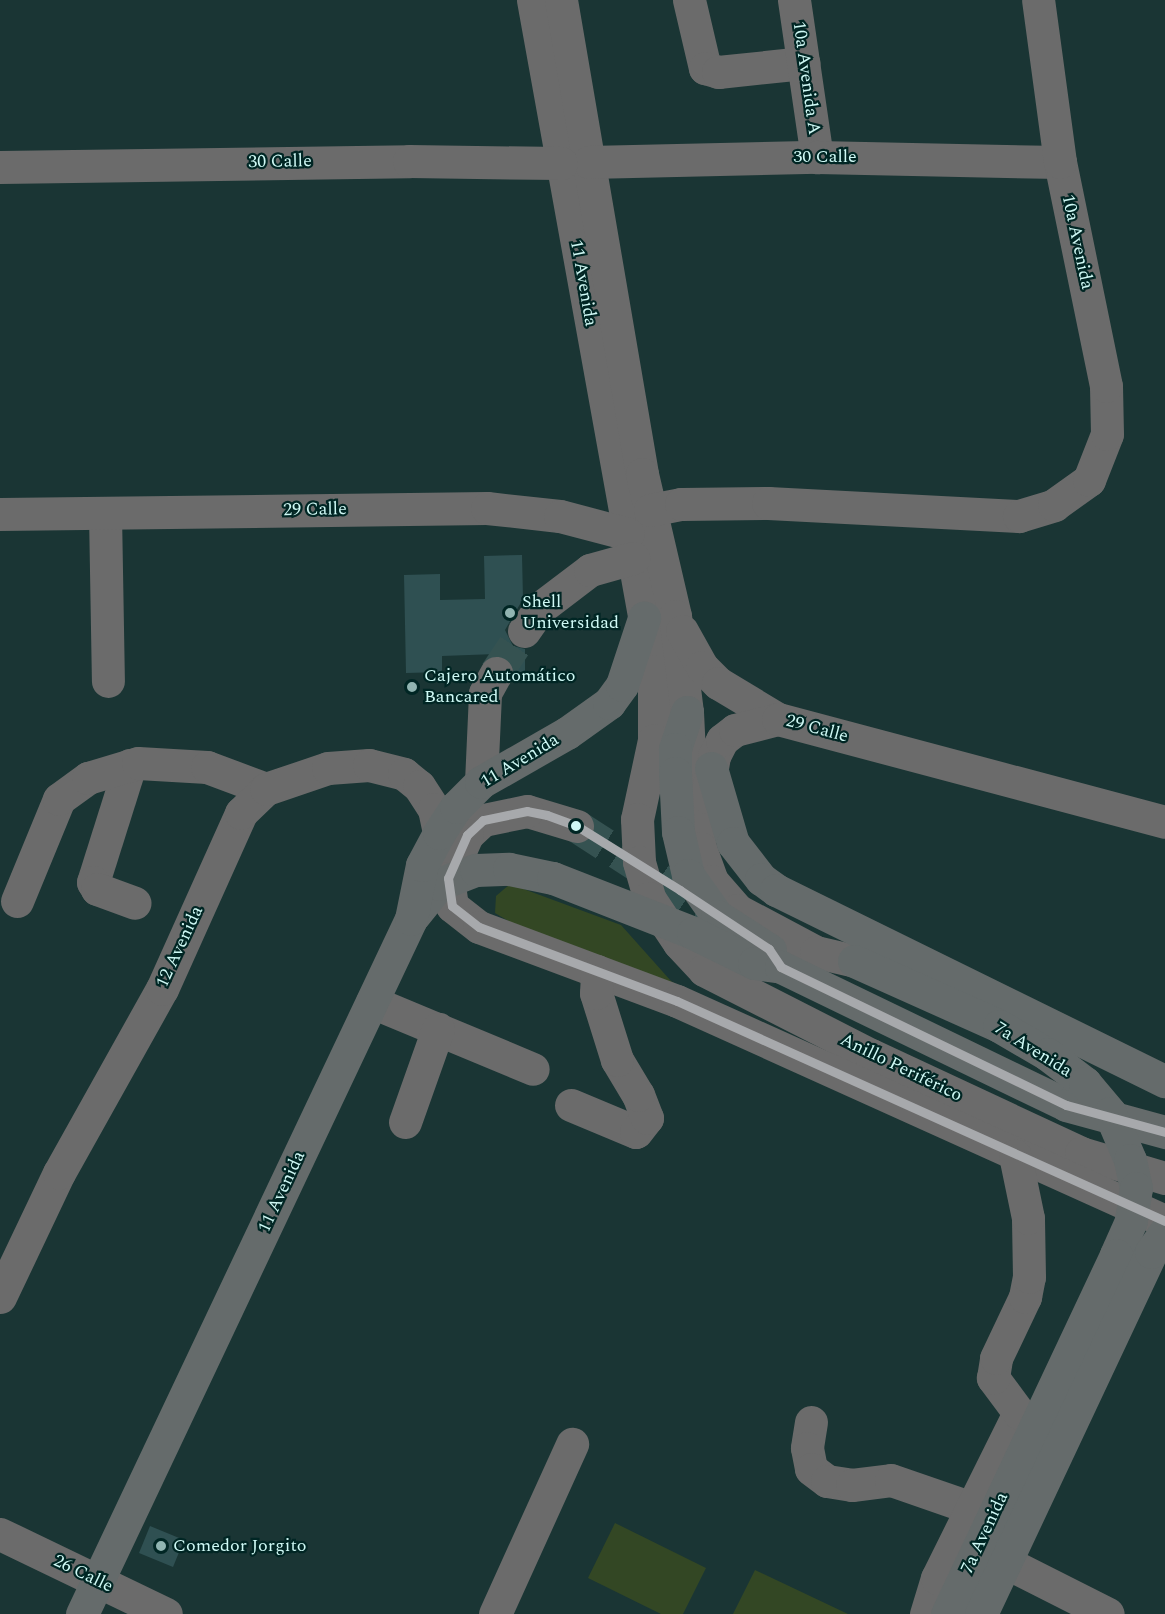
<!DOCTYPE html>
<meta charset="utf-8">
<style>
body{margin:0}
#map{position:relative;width:1165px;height:1614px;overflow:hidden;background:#1a3534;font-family:Spectral,serif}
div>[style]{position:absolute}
.green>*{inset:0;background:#334724}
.building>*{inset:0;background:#2f5052}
.minor-tunnel>*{height:33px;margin-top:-16.5px;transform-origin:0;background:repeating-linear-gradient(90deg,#355251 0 33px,transparent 0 49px)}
.minor>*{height:33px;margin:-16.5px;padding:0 16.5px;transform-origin:16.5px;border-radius:16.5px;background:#6b6b6b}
.major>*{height:33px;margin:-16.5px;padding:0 16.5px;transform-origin:16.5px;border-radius:16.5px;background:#656b6b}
.bus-1>*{height:9px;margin:-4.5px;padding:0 4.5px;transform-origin:4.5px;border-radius:4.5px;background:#a7a9ac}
.dots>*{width:16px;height:16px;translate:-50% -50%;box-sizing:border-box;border:3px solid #002624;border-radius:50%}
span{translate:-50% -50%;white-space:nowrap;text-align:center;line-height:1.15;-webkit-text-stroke:4.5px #002624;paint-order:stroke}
.street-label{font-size:18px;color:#cff9f5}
.poi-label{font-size:18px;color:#cff9f5}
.left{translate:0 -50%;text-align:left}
</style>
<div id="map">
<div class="green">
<i style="clip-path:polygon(510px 884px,621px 925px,671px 981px,704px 1001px,535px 937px,495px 913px,496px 896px)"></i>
<i style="clip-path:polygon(615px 1523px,706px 1568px,683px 1614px,661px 1614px,588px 1578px)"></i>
<i style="clip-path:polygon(755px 1570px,848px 1614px,733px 1614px)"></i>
</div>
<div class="building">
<i style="clip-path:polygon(522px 555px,523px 599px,505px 630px,513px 646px,525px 649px,525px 672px,515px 672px,512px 663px,496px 654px,442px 656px,442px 672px,406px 673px,404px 575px,440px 574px,440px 600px,485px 599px,484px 556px)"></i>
<i style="clip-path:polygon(150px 1526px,184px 1540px,173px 1567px,139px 1553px)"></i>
</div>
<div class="minor-tunnel">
<i style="left:496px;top:673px;width:50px;rotate:-56.3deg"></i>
<i style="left:577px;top:826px;width:162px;rotate:32.9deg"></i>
</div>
<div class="minor">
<i style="left:533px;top:0;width:682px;rotate:79.78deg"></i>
<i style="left:654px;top:671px;width:69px;rotate:90deg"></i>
<i style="left:654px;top:740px;width:81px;rotate:102.1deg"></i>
<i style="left:637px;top:819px;width:43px;rotate:87.3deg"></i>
<i style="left:639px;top:862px;width:37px;rotate:74deg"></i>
<i style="left:649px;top:898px;width:54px;rotate:56.3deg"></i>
<i style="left:679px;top:943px;width:37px;rotate:47deg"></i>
<i style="left:704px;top:970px;width:187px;rotate:27deg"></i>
<i style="left:871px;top:1055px;width:232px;rotate:25deg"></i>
<i style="left:1081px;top:1153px;width:88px;rotate:16.6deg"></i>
<i style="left:561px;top:0;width:481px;rotate:80.3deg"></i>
<i style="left:642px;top:474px;width:146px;rotate:76.9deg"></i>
<i style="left:675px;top:616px;width:97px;rotate:82.9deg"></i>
<i style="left:687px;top:712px;width:82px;rotate:87.2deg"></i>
<i style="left:691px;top:794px;width:55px;rotate:80.5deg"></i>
<i style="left:700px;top:848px;width:35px;rotate:70deg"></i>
<i style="left:712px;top:881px;width:38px;rotate:49deg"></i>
<i style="left:737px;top:910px;width:89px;rotate:28deg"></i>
<i style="left:816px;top:952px;width:39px;rotate:13deg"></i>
<i style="left:689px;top:0;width:70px;rotate:76.8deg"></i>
<i style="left:705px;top:68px;width:14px;rotate:17deg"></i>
<i style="left:718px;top:72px;width:86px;rotate:-6deg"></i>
<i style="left:794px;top:0;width:159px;rotate:81.7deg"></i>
<i style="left:589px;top:162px;width:228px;rotate:-1.3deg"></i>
<i style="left:817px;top:157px;width:243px;rotate:1.2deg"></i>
<i style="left:0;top:167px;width:409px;rotate:-0.8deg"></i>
<i style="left:409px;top:161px;width:152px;rotate:0.8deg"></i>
<i style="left:650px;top:510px;width:32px;rotate:-11deg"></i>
<i style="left:681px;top:504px;width:87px;rotate:-0.7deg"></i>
<i style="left:768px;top:503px;width:251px;rotate:3deg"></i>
<i style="left:1019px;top:516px;width:37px;rotate:-17deg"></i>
<i style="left:1054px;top:505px;width:43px;rotate:-35.5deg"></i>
<i style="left:1089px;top:480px;width:49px;rotate:-68.6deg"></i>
<i style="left:1107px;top:434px;width:48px;rotate:-91.2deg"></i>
<i style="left:1106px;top:386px;width:229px;rotate:-101.6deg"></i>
<i style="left:1060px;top:162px;width:163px;rotate:-97.7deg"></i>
<i style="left:105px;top:513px;width:168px;rotate:89deg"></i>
<i style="left:0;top:514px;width:487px;rotate:-0.7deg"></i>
<i style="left:487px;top:508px;width:73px;rotate:6.3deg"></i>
<i style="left:560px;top:516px;width:70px;rotate:14.8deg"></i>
<i style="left:524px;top:631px;width:28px;rotate:-55deg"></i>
<i style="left:540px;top:608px;width:63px;rotate:-37.2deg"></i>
<i style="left:590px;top:570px;width:45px;rotate:-15.6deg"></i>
<i style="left:682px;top:631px;width:41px;rotate:60.9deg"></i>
<i style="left:702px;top:667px;width:23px;rotate:45deg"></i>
<i style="left:718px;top:683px;width:70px;rotate:31deg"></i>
<i style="left:130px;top:765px;width:123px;rotate:107.5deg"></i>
<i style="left:93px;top:882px;width:8px;rotate:60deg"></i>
<i style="left:97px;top:889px;width:40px;rotate:20.2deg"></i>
<i style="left:481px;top:782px;width:89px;rotate:-87.4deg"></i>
<i style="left:485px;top:693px;width:23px;rotate:-61deg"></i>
<i style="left:707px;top:797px;width:42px;rotate:-80.3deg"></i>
<i style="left:714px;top:756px;width:18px;rotate:-63deg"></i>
<i style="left:722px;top:740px;width:16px;rotate:-38deg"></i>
<i style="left:735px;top:730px;width:44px;rotate:-14.3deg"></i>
<i style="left:778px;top:719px;width:400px;rotate:14.9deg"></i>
<i style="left:577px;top:826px;width:52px;rotate:-163.3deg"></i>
<i style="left:527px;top:811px;width:45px;rotate:168.4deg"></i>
<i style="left:483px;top:820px;width:22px;rotate:137deg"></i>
<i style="left:467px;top:835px;width:47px;rotate:113.8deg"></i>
<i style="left:448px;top:878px;width:28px;rotate:82deg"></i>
<i style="left:452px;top:906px;width:34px;rotate:38deg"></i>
<i style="left:479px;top:927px;width:211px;rotate:20.5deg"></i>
<i style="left:677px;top:1001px;width:535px;rotate:24.27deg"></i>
<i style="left:17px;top:901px;width:110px;rotate:-67.6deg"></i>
<i style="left:59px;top:799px;width:36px;rotate:-36deg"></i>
<i style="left:88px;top:778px;width:52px;rotate:-16.7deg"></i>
<i style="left:138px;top:763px;width:69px;rotate:3.3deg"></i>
<i style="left:207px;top:767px;width:63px;rotate:20.4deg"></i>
<i style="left:372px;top:1002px;width:174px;rotate:22.6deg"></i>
<i style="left:571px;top:1105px;width:70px;rotate:22.6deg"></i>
<i style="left:636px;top:1132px;width:18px;rotate:-52deg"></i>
<i style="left:647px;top:1118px;width:25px;rotate:-111deg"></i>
<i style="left:638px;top:1095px;width:41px;rotate:-121deg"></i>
<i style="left:617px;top:1060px;width:70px;rotate:-107.4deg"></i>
<i style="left:596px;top:993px;width:22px;rotate:-87deg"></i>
<i style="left:405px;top:1122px;width:99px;rotate:-70.5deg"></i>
<i style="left:0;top:1297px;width:137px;rotate:-64.6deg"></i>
<i style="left:59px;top:1173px;width:211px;rotate:-60.8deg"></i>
<i style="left:162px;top:989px;width:193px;rotate:-65.8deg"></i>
<i style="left:241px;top:813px;width:35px;rotate:-44deg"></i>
<i style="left:266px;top:789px;width:65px;rotate:-18.7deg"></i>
<i style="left:328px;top:768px;width:41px;rotate:-4.2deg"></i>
<i style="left:369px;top:765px;width:36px;rotate:14deg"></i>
<i style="left:404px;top:774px;width:19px;rotate:39deg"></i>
<i style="left:419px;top:786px;width:27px;rotate:57deg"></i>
<i style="left:434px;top:809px;width:25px;rotate:78deg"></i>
<i style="left:811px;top:1422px;width:26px;rotate:99deg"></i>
<i style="left:807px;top:1448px;width:21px;rotate:79deg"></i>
<i style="left:811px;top:1469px;width:20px;rotate:37deg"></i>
<i style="left:827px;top:1481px;width:25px;rotate:9deg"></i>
<i style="left:852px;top:1485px;width:39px;rotate:-7deg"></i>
<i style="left:891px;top:1480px;width:86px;rotate:19.1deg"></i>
<i style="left:0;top:1534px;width:184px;rotate:25.7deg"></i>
<i style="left:1005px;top:1562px;width:115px;rotate:26.8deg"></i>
<i style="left:495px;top:1614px;width:187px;rotate:-65.6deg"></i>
<i style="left:926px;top:1614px;width:38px;rotate:-73deg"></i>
<i style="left:937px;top:1578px;width:184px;rotate:-63.6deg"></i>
<i style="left:1019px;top:1413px;width:44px;rotate:-126.6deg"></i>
<i style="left:993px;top:1378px;width:20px;rotate:-81deg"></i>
<i style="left:996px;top:1358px;width:68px;rotate:-64.6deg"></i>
<i style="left:1025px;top:1297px;width:20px;rotate:-79deg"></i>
<i style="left:1029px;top:1277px;width:59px;rotate:-91deg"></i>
<i style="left:1028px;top:1218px;width:64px;rotate:-101.7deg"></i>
</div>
<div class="major">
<i style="left:687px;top:712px;width:39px;rotate:108deg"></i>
<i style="left:675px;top:749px;width:24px;rotate:90deg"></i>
<i style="left:675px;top:773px;width:59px;rotate:87.1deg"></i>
<i style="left:678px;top:832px;width:44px;rotate:76.9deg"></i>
<i style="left:688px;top:875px;width:50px;rotate:54.7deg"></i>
<i style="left:717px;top:916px;width:63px;rotate:32.7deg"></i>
<i style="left:711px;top:768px;width:78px;rotate:73.7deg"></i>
<i style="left:733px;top:843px;width:46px;rotate:52.1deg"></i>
<i style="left:761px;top:879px;width:19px;rotate:36deg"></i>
<i style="left:776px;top:890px;width:433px;rotate:26.2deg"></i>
<i style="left:414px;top:915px;width:40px;rotate:-51deg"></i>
<i style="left:439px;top:884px;width:40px;rotate:-21deg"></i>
<i style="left:476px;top:870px;width:33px;rotate:-2deg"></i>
<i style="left:509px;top:869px;width:45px;rotate:11.6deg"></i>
<i style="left:553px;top:878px;width:150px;rotate:21.4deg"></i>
<i style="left:693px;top:933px;width:68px;rotate:26.2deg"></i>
<i style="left:754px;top:963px;width:27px;rotate:8deg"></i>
<i style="left:781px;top:967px;width:317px;rotate:25.8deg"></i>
<i style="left:1066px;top:1105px;width:103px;rotate:15.3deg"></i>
<i style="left:854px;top:961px;width:159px;rotate:24.1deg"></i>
<i style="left:999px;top:1026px;width:56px;rotate:30.3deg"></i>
<i style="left:1047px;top:1054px;width:48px;rotate:37.3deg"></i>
<i style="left:1085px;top:1083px;width:39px;rotate:50deg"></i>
<i style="left:1110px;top:1113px;width:51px;rotate:66.9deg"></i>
<i style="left:1130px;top:1160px;width:29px;rotate:78deg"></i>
<i style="left:1136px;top:1188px;width:33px;rotate:99deg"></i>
<i style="left:1131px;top:1221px;width:37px;rotate:114deg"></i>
<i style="left:1116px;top:1255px;width:397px;rotate:115.2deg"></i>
<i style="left:82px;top:1614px;width:769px;rotate:-64.67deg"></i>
<i style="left:411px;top:919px;width:55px;rotate:-78.5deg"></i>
<i style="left:422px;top:865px;width:36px;rotate:-62deg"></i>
<i style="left:439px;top:833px;width:31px;rotate:-57deg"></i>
<i style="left:456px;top:807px;width:35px;rotate:-45deg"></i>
<i style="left:481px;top:782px;width:99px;rotate:-29.7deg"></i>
<i style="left:567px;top:733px;width:52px;rotate:-35.5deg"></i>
<i style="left:609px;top:703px;width:22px;rotate:-54deg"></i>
<i style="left:622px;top:685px;width:71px;rotate:-71.8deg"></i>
<i style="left:981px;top:1614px;width:400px;rotate:-64.8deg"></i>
<i style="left:1151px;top:1252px;width:24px;rotate:-55deg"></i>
</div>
<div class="bus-1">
<i style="left:1165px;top:1132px;width:103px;rotate:-164.7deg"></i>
<i style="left:1066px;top:1105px;width:317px;rotate:-154.2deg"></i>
<i style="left:781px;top:967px;width:22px;rotate:-124deg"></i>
<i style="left:769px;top:949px;width:107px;rotate:-146.5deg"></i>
<i style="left:680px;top:890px;width:121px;rotate:-148.1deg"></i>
<i style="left:577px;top:826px;width:32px;rotate:-160deg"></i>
<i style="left:547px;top:815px;width:20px;rotate:-169deg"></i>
<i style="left:527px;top:811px;width:45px;rotate:168.4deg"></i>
<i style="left:483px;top:820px;width:22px;rotate:137deg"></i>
<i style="left:467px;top:835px;width:47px;rotate:113.8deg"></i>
<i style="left:448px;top:878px;width:28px;rotate:82deg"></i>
<i style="left:452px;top:906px;width:34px;rotate:38deg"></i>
<i style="left:479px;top:927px;width:211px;rotate:20.5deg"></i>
<i style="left:677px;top:1001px;width:535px;rotate:24.27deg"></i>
</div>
<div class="dots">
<i style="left:510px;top:613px;background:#90b4b1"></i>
<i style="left:412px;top:687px;background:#90b4b1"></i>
<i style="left:576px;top:826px;background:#cff9f5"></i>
<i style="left:161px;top:1546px;background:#90b4b1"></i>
</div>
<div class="street-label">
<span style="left:806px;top:78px;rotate:82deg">10a Avenida A</span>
<span style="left:825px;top:157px">30 Calle</span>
<span style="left:280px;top:162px;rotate:-1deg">30 Calle</span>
<span style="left:1077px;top:242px;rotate:78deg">10a Avenida</span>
<span style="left:583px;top:283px;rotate:80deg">11 Avenida</span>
<span style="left:315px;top:510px;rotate:-1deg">29 Calle</span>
<span style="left:817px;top:729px;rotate:15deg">29 Calle</span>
<span style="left:520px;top:761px;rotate:-31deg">11 Avenida</span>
<span style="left:180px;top:947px;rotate:-65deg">12 Avenida</span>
<span style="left:1033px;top:1050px;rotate:32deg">7a Avenida</span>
<span style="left:901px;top:1068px;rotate:26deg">Anillo Periférico</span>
<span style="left:282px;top:1192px;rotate:-65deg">11 Avenida</span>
<span style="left:985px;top:1533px;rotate:-65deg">7a Avenida</span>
<span style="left:83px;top:1574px;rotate:26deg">26 Calle</span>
</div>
<div class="poi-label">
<span class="left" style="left:522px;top:613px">Shell<br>Universidad</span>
<span class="left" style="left:424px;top:687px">Cajero Automático<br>Bancared</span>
<span class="left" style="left:173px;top:1546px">Comedor Jorgito</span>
</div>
</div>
